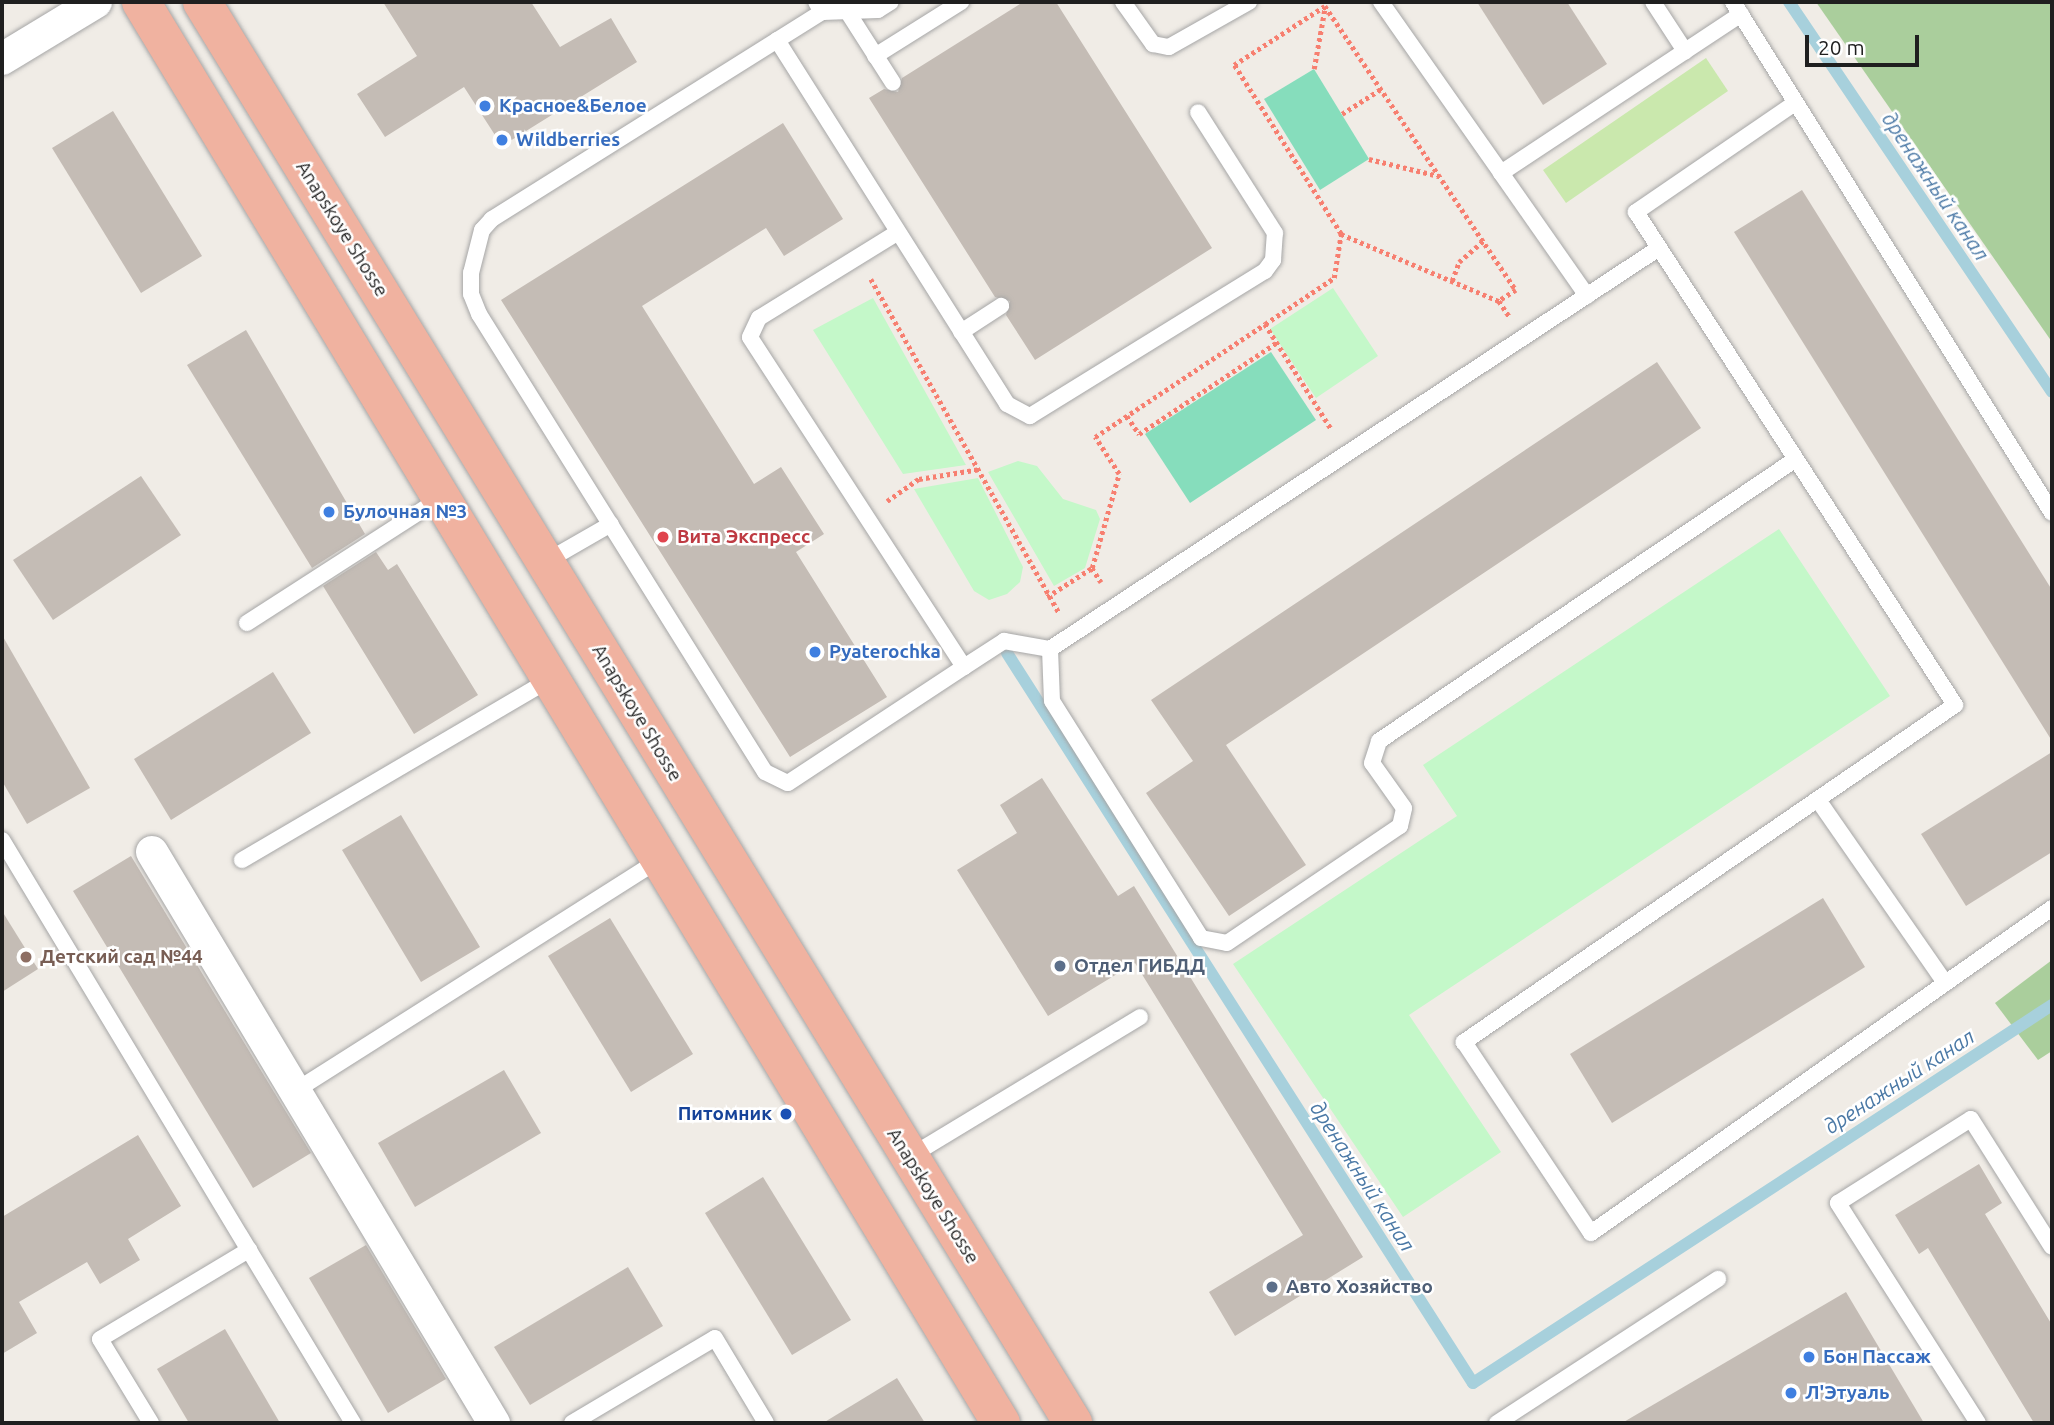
<!DOCTYPE html>
<meta charset="utf-8">
<style>
body{margin:0}
#map{position:relative;width:2054px;height:1425px;overflow:hidden;background:#f0ece6;font-family:Ubuntu,sans-serif}
div>[style]{position:absolute}
.grass>*{inset:0;background:#cae8ad}
.forest>*{inset:0;background:#aace9c}
.park>*{inset:0;background:#c4f8c9}
.pitch>*{inset:0;background:#86ddbc}
.stream>*{height:12px;margin:-6px;padding:0 6px;transform-origin:6px;border-radius:6px;background:#a7d0dc}
.building>*{inset:0;background:#c4bcb5}
.path>*{height:4.5px;margin-top:-2.25px;transform-origin:0;background:repeating-linear-gradient(90deg,#f77f70 0 3.5px,transparent 0 7px)}
.roads{filter:drop-shadow(0 0 2px #a6a6a6) drop-shadow(0 0 2px #a6a6a6)}
.service>*{height:16px;margin:-8px;padding:0 8px;transform-origin:8px;border-radius:8px;background:#fff}
.minor>*{height:32px;margin:-16px;padding:0 16px;transform-origin:16px;border-radius:16px;background:#fff}
.trunk>*{height:38px;margin:-19px;padding:0 19px;transform-origin:19px;border-radius:19px;background:#f0b2a0}
.dots>*{width:19px;height:19px;translate:-50% -50%;box-sizing:border-box;border:4px solid #fff;border-radius:50%}
span{translate:-50% -50%;white-space:nowrap;text-align:center;line-height:1.15;-webkit-text-stroke:5px #fff;paint-order:stroke}
.shop-label{font-size:19px;color:#366cbe;font-weight:700}
.left{translate:0 -50%;text-align:left}
.street-label{font-size:19px;color:#1f1f1f}
.health-label{font-size:19px;color:#be3a42;font-weight:700}
.education-label{font-size:19px;color:#785e54;font-weight:700}
.service-label{font-size:19px;color:#4e5e75;font-weight:700}
.transit-label{font-size:19px;color:#164399;font-weight:700}
.right{translate:-100% -50%;text-align:right}
.water-label{font-size:21px;color:#4a78a5;font-style:italic}
.frame{position:absolute;inset:0;border:4px solid #1f1f1f;pointer-events:none}
.scale{position:absolute;left:1805px;top:35px;width:114px;height:32px;box-sizing:border-box;border:4px solid #1f1f1f;border-top:0;padding-left:9px;font-size:21px;line-height:24px;white-space:nowrap;color:#1f1f1f;-webkit-text-stroke:5px #fff;paint-order:stroke}
</style>
<div id="map">
<div class="grass">
<i style="clip-path:polygon(1706px 58px,1728px 91px,1566px 203px,1543px 170px)"></i>
</div>
<div class="forest">
<i style="clip-path:polygon(1816px 2px,2052px 2px,2052px 342px)"></i>
<i style="clip-path:polygon(2052px 960px,2052px 1051px,2038px 1060px,1995px 1003px)"></i>
</div>
<div class="park">
<i style="clip-path:polygon(1333px 288px,1378px 356px,1316px 398px,1270px 329px)"></i>
<i style="clip-path:polygon(873px 298px,966px 465px,903px 474px,813px 330px)"></i>
<i style="clip-path:polygon(1018px 461px,1037px 466px,1063px 499px,1096px 510px,1100px 519px,1085px 568px,1054px 586px,988px 472px)"></i>
<i style="clip-path:polygon(978px 478px,1023px 567px,1020px 582px,1007px 594px,989px 600px,974px 591px,914px 489px)"></i>
<i style="clip-path:polygon(1779px 529px,1890px 696px,1409px 1015px,1501px 1152px,1403px 1217px,1233px 964px,1457px 816px,1423px 765px)"></i>
</div>
<div class="pitch">
<i style="clip-path:polygon(1314px 69px,1369px 159px,1320px 190px,1264px 99px)"></i>
<i style="clip-path:polygon(1271px 352px,1316px 420px,1190px 503px,1145px 434px)"></i>
</div>
<div class="stream">
<i style="left:1789px;top:2px;width:470px;rotate:56deg"></i>
<i style="left:1007px;top:653px;width:866px;rotate:57.45deg"></i>
<i style="left:1473px;top:1383px;width:691px;rotate:-33.14deg"></i>
</div>
<div class="building">
<i style="clip-path:polygon(383px 2px,531px 2px,560px 47px,611px 18px,637px 62px,502px 146px,464px 87px,385px 137px,357px 94px,417px 56px)"></i>
<i style="clip-path:polygon(1023px 2px,1056px 2px,1212px 248px,1035px 360px,1006px 315px,1010px 301px,995px 297px,869px 98px,884px 89px,898px 92px,902px 78px)"></i>
<i style="clip-path:polygon(1477px 2px,1567px 2px,1607px 64px,1543px 105px)"></i>
<i style="clip-path:polygon(113px 111px,202px 256px,141px 293px,52px 148px)"></i>
<i style="clip-path:polygon(783px 123px,843px 219px,784px 256px,766px 228px,642px 306px,754px 484px,781px 467px,824px 534px,796px 552px,887px 697px,790px 757px,501px 300px)"></i>
<i style="clip-path:polygon(1802px 190px,2052px 590px,2052px 741px,1734px 232px)"></i>
<i style="clip-path:polygon(246px 330px,365px 534px,312px 568px,187px 365px)"></i>
<i style="clip-path:polygon(1657px 362px,1701px 428px,1226px 745px,1306px 865px,1229px 916px,1146px 793px,1193px 761px,1151px 700px)"></i>
<i style="clip-path:polygon(141px 476px,181px 535px,53px 620px,13px 560px)"></i>
<i style="clip-path:polygon(376px 552px,388px 570px,397px 564px,478px 695px,414px 734px,323px 586px)"></i>
<i style="clip-path:polygon(2px 635px,90px 788px,27px 824px,2px 781px)"></i>
<i style="clip-path:polygon(273px 672px,311px 733px,171px 820px,134px 759px)"></i>
<i style="clip-path:polygon(2052px 752px,2052px 852px,1966px 906px,1921px 834px)"></i>
<i style="clip-path:polygon(1042px 778px,1118px 896px,1134px 886px,1363px 1257px,1235px 1336px,1209px 1292px,1303px 1235px,1135px 963px,1048px 1016px,957px 870px,1017px 833px,1000px 805px)"></i>
<i style="clip-path:polygon(401px 815px,480px 947px,421px 982px,342px 850px)"></i>
<i style="clip-path:polygon(131px 856px,311px 1153px,253px 1188px,73px 891px)"></i>
<i style="clip-path:polygon(1823px 898px,1865px 967px,1612px 1123px,1570px 1054px)"></i>
<i style="clip-path:polygon(2px 911px,38px 969px,2px 992px)"></i>
<i style="clip-path:polygon(610px 918px,693px 1054px,631px 1092px,548px 956px)"></i>
<i style="clip-path:polygon(504px 1070px,541px 1133px,415px 1207px,378px 1143px)"></i>
<i style="clip-path:polygon(138px 1135px,181px 1206px,128px 1239px,140px 1260px,100px 1284px,87px 1262px,19px 1302px,37px 1333px,2px 1354px,2px 1217px)"></i>
<i style="clip-path:polygon(1979px 1164px,2002px 1203px,1985px 1214px,2052px 1325px,2052px 1423px,2034px 1423px,1928px 1248px,1919px 1254px,1895px 1215px)"></i>
<i style="clip-path:polygon(763px 1177px,851px 1320px,792px 1355px,705px 1213px)"></i>
<i style="clip-path:polygon(366px 1245px,446px 1379px,388px 1413px,309px 1278px)"></i>
<i style="clip-path:polygon(628px 1267px,663px 1326px,530px 1405px,494px 1347px)"></i>
<i style="clip-path:polygon(1846px 1292px,1924px 1423px,1622px 1423px)"></i>
<i style="clip-path:polygon(225px 1329px,280px 1423px,189px 1423px,157px 1369px)"></i>
<i style="clip-path:polygon(897px 1378px,925px 1423px,823px 1423px)"></i>
</div>
<div class="path">
<i style="left:1314px;top:69px;width:63px;rotate:-79.9deg"></i>
<i style="left:1342px;top:114px;width:46px;rotate:-32.7deg"></i>
<i style="left:1369px;top:159px;width:72px;rotate:13.7deg"></i>
<i style="left:1341px;top:234px;width:200px;rotate:-122.3deg"></i>
<i style="left:1234px;top:65px;width:108px;rotate:-33deg"></i>
<i style="left:1325px;top:6px;width:342px;rotate:56.1deg"></i>
<i style="left:1516px;top:290px;width:20px;rotate:147deg"></i>
<i style="left:871px;top:279px;width:383px;rotate:60.6deg"></i>
<i style="left:1452px;top:281px;width:20px;rotate:-70deg"></i>
<i style="left:1459px;top:262px;width:32px;rotate:-41deg"></i>
<i style="left:1265px;top:324px;width:83px;rotate:-33.7deg"></i>
<i style="left:1334px;top:278px;width:45px;rotate:-81deg"></i>
<i style="left:1341px;top:234px;width:172px;rotate:23deg"></i>
<i style="left:1499px;top:301px;width:18px;rotate:56deg"></i>
<i style="left:1127px;top:416px;width:22px;rotate:56deg"></i>
<i style="left:1139px;top:434px;width:164px;rotate:-33.6deg"></i>
<i style="left:887px;top:501px;width:39px;rotate:-35deg"></i>
<i style="left:919px;top:479px;width:62px;rotate:-9.3deg"></i>
<i style="left:1092px;top:568px;width:17px;rotate:57deg"></i>
<i style="left:1047px;top:597px;width:54px;rotate:-32.8deg"></i>
<i style="left:1092px;top:568px;width:98px;rotate:-74deg"></i>
<i style="left:1119px;top:474px;width:44px;rotate:-123deg"></i>
<i style="left:1095px;top:437px;width:204px;rotate:-33.6deg"></i>
<i style="left:1265px;top:324px;width:125px;rotate:57.7deg"></i>
</div>
<div class="roads">
<div class="service">
<i style="left:816px;top:2px;width:12px;rotate:59deg"></i>
<i style="left:822px;top:12px;width:390px;rotate:147.9deg"></i>
<i style="left:492px;top:219px;width:15px;rotate:132deg"></i>
<i style="left:482px;top:230px;width:44px;rotate:104.3deg"></i>
<i style="left:471px;top:273px;width:21px;rotate:90deg"></i>
<i style="left:471px;top:294px;width:22px;rotate:68deg"></i>
<i style="left:479px;top:314px;width:540px;rotate:58.02deg"></i>
<i style="left:765px;top:772px;width:25px;rotate:26deg"></i>
<i style="left:788px;top:783px;width:211px;rotate:-33.4deg"></i>
<i style="left:964px;top:667px;width:393px;rotate:-123deg"></i>
<i style="left:750px;top:337px;width:21px;rotate:-65deg"></i>
<i style="left:759px;top:318px;width:163px;rotate:-31.7deg"></i>
<i style="left:1123px;top:2px;width:52px;rotate:54.5deg"></i>
<i style="left:1153px;top:44px;width:16px;rotate:11deg"></i>
<i style="left:1169px;top:47px;width:92px;rotate:-29.4deg"></i>
<i style="left:1381px;top:2px;width:209px;rotate:54.9deg"></i>
<i style="left:1501px;top:173px;width:288px;rotate:-33.5deg"></i>
<i style="left:1653px;top:2px;width:59px;rotate:56.9deg"></i>
<i style="left:1733px;top:2px;width:602px;rotate:58.02deg"></i>
<i style="left:847px;top:11px;width:85px;rotate:57.4deg"></i>
<i style="left:822px;top:12px;width:56px;rotate:-2deg"></i>
<i style="left:878px;top:10px;width:15px;rotate:-32deg"></i>
<i style="left:777px;top:40px;width:431px;rotate:57.7deg"></i>
<i style="left:1007px;top:404px;width:26px;rotate:28deg"></i>
<i style="left:1030px;top:416px;width:276px;rotate:-31.7deg"></i>
<i style="left:1265px;top:271px;width:14px;rotate:-54deg"></i>
<i style="left:1273px;top:260px;width:27px;rotate:-86deg"></i>
<i style="left:1275px;top:233px;width:143px;rotate:-122.5deg"></i>
<i style="left:875px;top:56px;width:102px;rotate:-32.1deg"></i>
<i style="left:1795px;top:103px;width:193px;rotate:145.6deg"></i>
<i style="left:1636px;top:212px;width:587px;rotate:57.09deg"></i>
<i style="left:1955px;top:705px;width:596px;rotate:145.54deg"></i>
<i style="left:1464px;top:1042px;width:229px;rotate:56.4deg"></i>
<i style="left:1591px;top:1233px;width:564px;rotate:-35.18deg"></i>
<i style="left:1501px;top:173px;width:150px;rotate:55deg"></i>
<i style="left:961px;top:332px;width:48px;rotate:-33deg"></i>
<i style="left:545px;top:562px;width:76px;rotate:-29.9deg"></i>
<i style="left:247px;top:623px;width:231px;rotate:-32.8deg"></i>
<i style="left:1050px;top:649px;width:52px;rotate:87.8deg"></i>
<i style="left:1052px;top:701px;width:280px;rotate:57.8deg"></i>
<i style="left:1201px;top:938px;width:26px;rotate:11deg"></i>
<i style="left:1227px;top:943px;width:209px;rotate:-34.1deg"></i>
<i style="left:1400px;top:826px;width:18px;rotate:-77deg"></i>
<i style="left:1404px;top:808px;width:55px;rotate:-125.4deg"></i>
<i style="left:1372px;top:763px;width:23px;rotate:-72deg"></i>
<i style="left:1379px;top:741px;width:503px;rotate:-34.07deg"></i>
<i style="left:964px;top:667px;width:48px;rotate:-33deg"></i>
<i style="left:1004px;top:641px;width:47px;rotate:9.9deg"></i>
<i style="left:1050px;top:649px;width:729px;rotate:-33.36deg"></i>
<i style="left:1818px;top:800px;width:223px;rotate:55.2deg"></i>
<i style="left:2px;top:840px;width:681px;rotate:58.95deg"></i>
<i style="left:242px;top:860px;width:358px;rotate:-30.4deg"></i>
<i style="left:295px;top:1091px;width:432px;rotate:-32.4deg"></i>
<i style="left:909px;top:1157px;width:270px;rotate:-31.2deg"></i>
<i style="left:151px;top:1423px;width:98px;rotate:-121.3deg"></i>
<i style="left:100px;top:1339px;width:174px;rotate:-30.9deg"></i>
<i style="left:572px;top:1423px;width:166px;rotate:-30.7deg"></i>
<i style="left:715px;top:1338px;width:99px;rotate:59deg"></i>
<i style="left:1497px;top:1423px;width:264px;rotate:-33.1deg"></i>
<i style="left:1978px;top:1423px;width:261px;rotate:-122.5deg"></i>
<i style="left:1838px;top:1203px;width:157px;rotate:-32.3deg"></i>
<i style="left:1971px;top:1119px;width:151px;rotate:57.7deg"></i>
</div>
<div class="minor">
<i style="left:2px;top:59px;width:110px;rotate:-31.2deg"></i>
<i style="left:152px;top:852px;width:666px;rotate:59.08deg"></i>
</div>
<div class="trunk">
<i style="left:141px;top:2px;width:1661px;rotate:58.82deg"></i>
<i style="left:202px;top:2px;width:1667px;rotate:58.49deg"></i>
</div>
</div>
<div class="dots">
<i style="left:485px;top:106px;background:#3f7fe0"></i>
<i style="left:502px;top:140px;background:#3f7fe0"></i>
<i style="left:329px;top:512px;background:#3f7fe0"></i>
<i style="left:663px;top:537px;background:#e0444e"></i>
<i style="left:815px;top:652px;background:#3f7fe0"></i>
<i style="left:26px;top:957px;background:#8d6e63"></i>
<i style="left:1060px;top:966px;background:#5c6f8a"></i>
<i style="left:786px;top:1114px;background:#1a4fb4"></i>
<i style="left:1272px;top:1287px;background:#5c6f8a"></i>
<i style="left:1809px;top:1357px;background:#3f7fe0"></i>
<i style="left:1791px;top:1393px;background:#3f7fe0"></i>
</div>
<div class="shop-label">
<span class="left" style="left:499px;top:106px">Красное&amp;Белое</span>
<span class="left" style="left:516px;top:140px">Wildberries</span>
<span class="left" style="left:343px;top:512px">Булочная №3</span>
<span class="left" style="left:829px;top:652px">Pyaterochka</span>
<span class="left" style="left:1823px;top:1357px">Бон Пассаж</span>
<span class="left" style="left:1805px;top:1393px">Л'Этуаль</span>
</div>
<div class="street-label">
<span style="left:342px;top:229px;rotate:58deg">Anapskoye Shosse</span>
<span style="left:637px;top:713px;rotate:59deg">Anapskoye Shosse</span>
<span style="left:933px;top:1196px;rotate:58deg">Anapskoye Shosse</span>
</div>
<div class="health-label">
<span class="left" style="left:677px;top:537px">Вита Экспресс</span>
</div>
<div class="education-label">
<span class="left" style="left:40px;top:957px">Детский сад №44</span>
</div>
<div class="service-label">
<span class="left" style="left:1074px;top:966px">Отдел ГИБДД</span>
<span class="left" style="left:1286px;top:1287px">Авто Хозяйство</span>
</div>
<div class="transit-label">
<span class="right" style="left:772px;top:1114px">Питомник</span>
</div>
<div class="water-label">
<span style="left:1936px;top:186px;rotate:56deg">дренажный канал</span>
<span style="left:1899px;top:1081px;rotate:-33deg">дренажный канал</span>
<span style="left:1363px;top:1176px;rotate:57deg">дренажный канал</span>
</div>
<div class="frame"></div>
<div class="scale">20 m</div>
</div>
